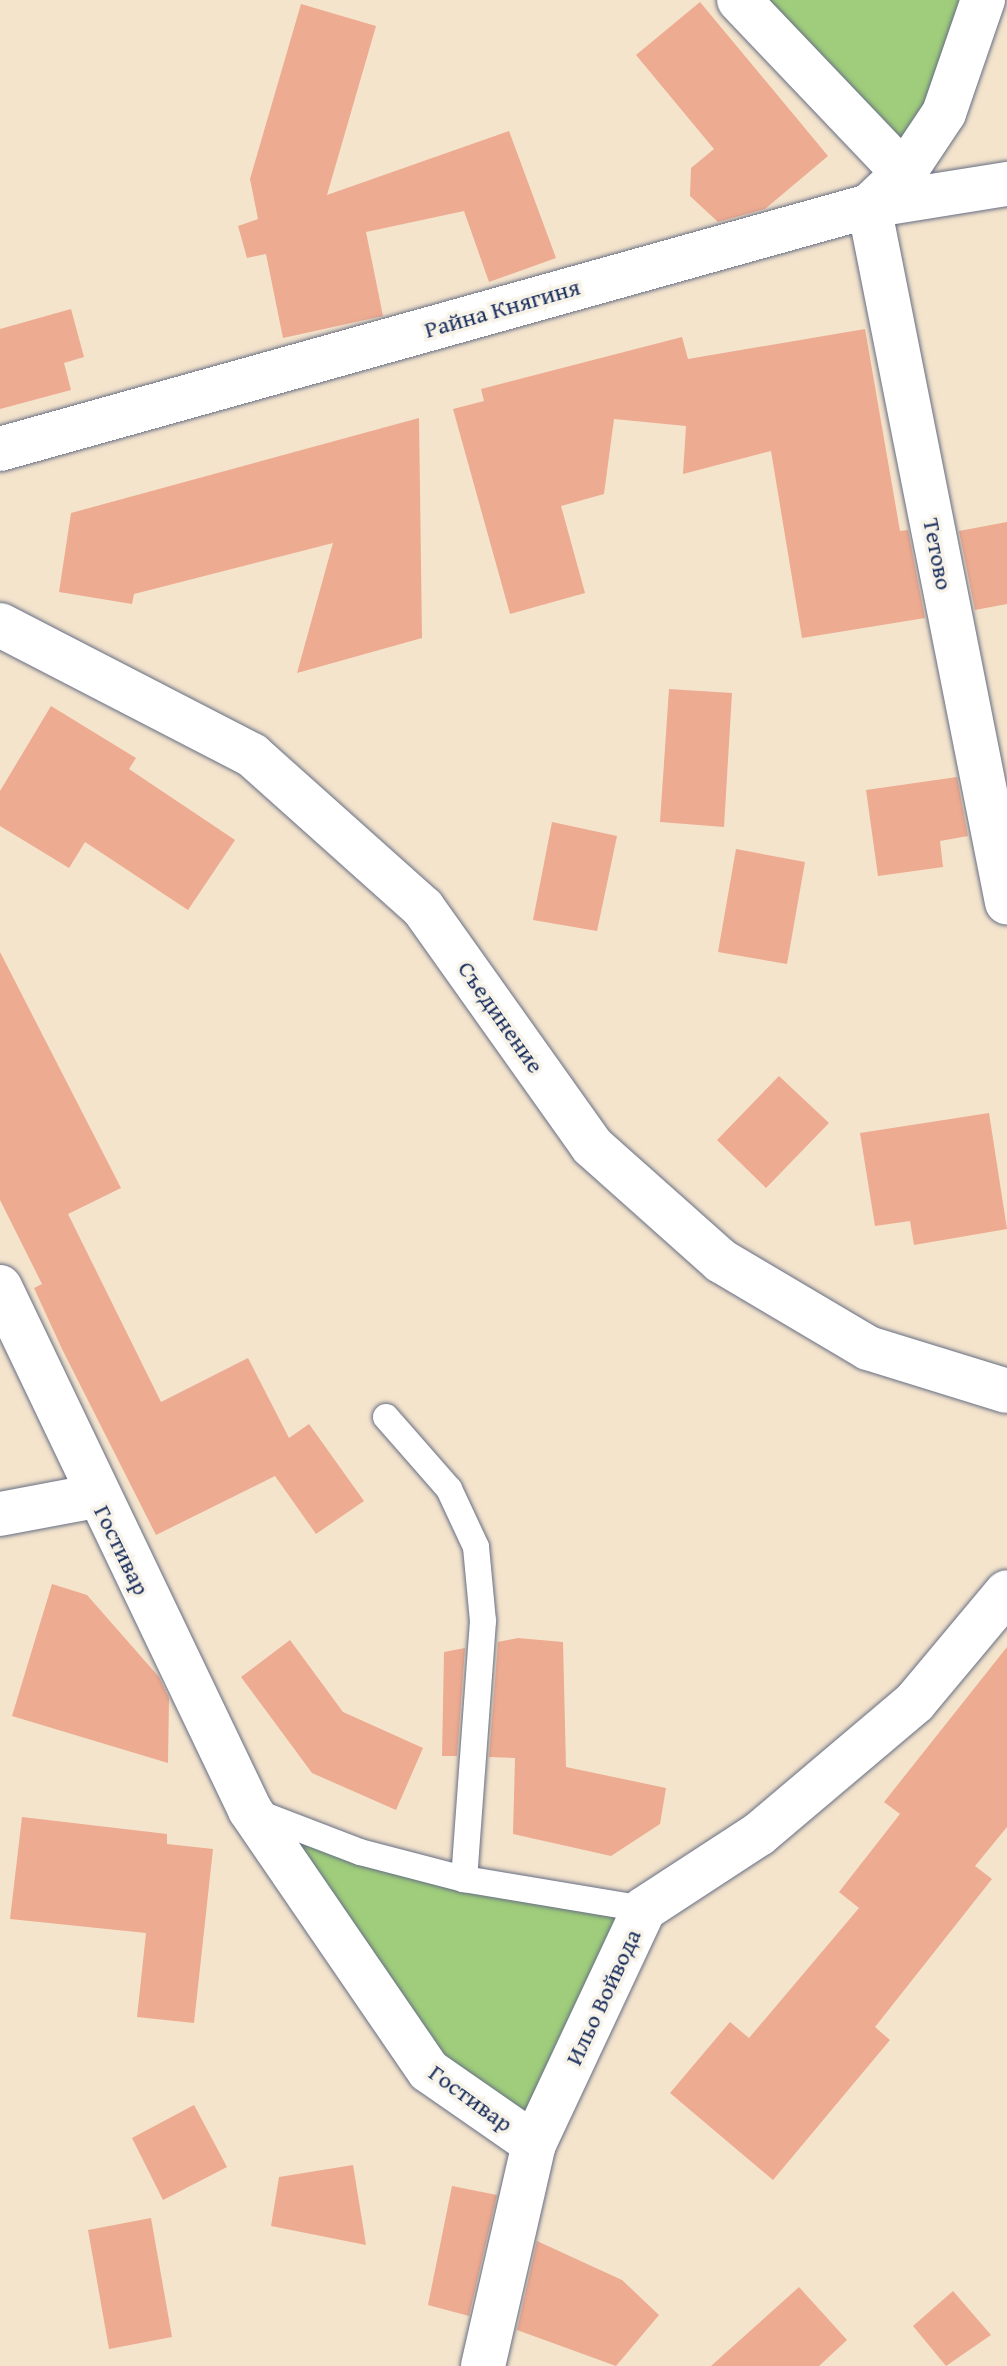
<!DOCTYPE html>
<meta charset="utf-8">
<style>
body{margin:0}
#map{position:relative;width:1007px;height:2366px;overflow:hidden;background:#f4e4cc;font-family:"Gentium Book Plus",serif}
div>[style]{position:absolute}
.green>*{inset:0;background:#9fcd7b}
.building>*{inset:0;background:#edab91}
.roads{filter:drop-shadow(0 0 2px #676e84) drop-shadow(0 0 2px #676e84)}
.service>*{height:26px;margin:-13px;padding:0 13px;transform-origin:13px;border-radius:13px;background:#fff}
.minor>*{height:44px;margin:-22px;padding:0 22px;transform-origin:22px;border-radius:22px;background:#fff}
.tertiary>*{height:44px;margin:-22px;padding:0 22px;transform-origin:22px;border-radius:22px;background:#fff}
span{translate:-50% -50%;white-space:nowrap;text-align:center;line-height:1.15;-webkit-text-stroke:7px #f7f3e8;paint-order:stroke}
.street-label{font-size:24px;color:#1b2f5e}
</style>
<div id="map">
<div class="green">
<i style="clip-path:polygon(739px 0,983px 0,904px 173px)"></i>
<i style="clip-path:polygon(250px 1810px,360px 1852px,644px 1909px,534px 2144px,429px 2071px)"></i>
</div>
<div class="building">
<i style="clip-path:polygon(700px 2px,828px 156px,765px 209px,718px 222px,690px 196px,691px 168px,714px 149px,636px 55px)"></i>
<i style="clip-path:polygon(301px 4px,376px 26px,327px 195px,509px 131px,556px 258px,489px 282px,464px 211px,366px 232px,383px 316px,283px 338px,266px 254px,247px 258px,238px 226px,258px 219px,250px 179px)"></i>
<i style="clip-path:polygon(71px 309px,84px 357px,64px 363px,71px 390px,0 409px,0 329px)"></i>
<i style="clip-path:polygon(865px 329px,900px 531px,908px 530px,925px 618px,802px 638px,771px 451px,683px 474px,686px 426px,614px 419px,604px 494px,561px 506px,585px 593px,510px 614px,453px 409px,484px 401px,481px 389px,682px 337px,688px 359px)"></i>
<i style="clip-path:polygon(419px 418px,422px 638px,297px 673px,333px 543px,134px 594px,132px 604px,59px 592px,71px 513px)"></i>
<i style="clip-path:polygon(1007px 522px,1007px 604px,975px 610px,959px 531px)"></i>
<i style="clip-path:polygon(669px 689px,732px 693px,724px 827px,660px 822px)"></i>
<i style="clip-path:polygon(51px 706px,136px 758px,129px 769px,235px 840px,188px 910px,85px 842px,69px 868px,0 826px,0 791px)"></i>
<i style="clip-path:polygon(957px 777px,968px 836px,940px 841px,943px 867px,878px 876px,866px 790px)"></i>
<i style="clip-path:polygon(552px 822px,617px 836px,597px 931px,533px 920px)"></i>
<i style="clip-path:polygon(736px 849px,805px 862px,787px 964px,718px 952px)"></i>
<i style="clip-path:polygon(0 952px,121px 1188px,68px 1214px,161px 1402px,248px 1358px,289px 1438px,309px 1424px,364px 1501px,316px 1534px,275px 1476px,156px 1535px,62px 1349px,34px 1288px,42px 1284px,0 1200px)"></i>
<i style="clip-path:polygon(779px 1076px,829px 1123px,766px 1188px,717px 1140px)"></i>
<i style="clip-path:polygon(989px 1113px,1007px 1229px,914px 1245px,910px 1221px,875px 1226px,860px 1133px)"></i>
<i style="clip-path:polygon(52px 1584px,87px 1595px,159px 1677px,169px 1698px,168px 1763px,12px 1716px)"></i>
<i style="clip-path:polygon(518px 1638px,563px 1642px,566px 1767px,666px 1788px,660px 1824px,611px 1856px,513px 1834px,515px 1758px,489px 1757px,498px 1642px)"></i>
<i style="clip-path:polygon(290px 1640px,343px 1712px,423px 1748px,396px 1810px,312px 1773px,241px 1677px)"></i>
<i style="clip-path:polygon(1007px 1647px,1007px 1827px,975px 1866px,992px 1879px,875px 2027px,890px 2040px,773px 2180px,670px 2093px,730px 2022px,749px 2038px,859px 1908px,839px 1892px,900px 1814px,884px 1802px)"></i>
<i style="clip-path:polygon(465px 1648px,457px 1756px,442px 1756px,444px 1652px)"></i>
<i style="clip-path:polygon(22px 1817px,167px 1834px,167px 1844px,213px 1849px,194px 2023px,137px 2017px,146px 1933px,10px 1919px)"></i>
<i style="clip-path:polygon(194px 2105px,227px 2167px,163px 2200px,132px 2138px)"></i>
<i style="clip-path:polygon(353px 2165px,366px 2245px,271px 2226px,279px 2177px)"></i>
<i style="clip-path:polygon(452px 2186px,497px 2195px,469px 2316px,428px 2305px)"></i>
<i style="clip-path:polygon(151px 2218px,172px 2337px,109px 2349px,88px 2230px)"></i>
<i style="clip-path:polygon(537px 2241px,622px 2280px,659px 2315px,616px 2366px,517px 2330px)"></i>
<i style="clip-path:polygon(799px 2287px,847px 2340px,819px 2366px,711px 2366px)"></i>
<i style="clip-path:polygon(953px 2291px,991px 2335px,946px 2366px,913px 2326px)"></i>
</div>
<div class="roads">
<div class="service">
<i style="left:386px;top:1417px;width:96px;rotate:48.8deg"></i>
<i style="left:449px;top:1489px;width:64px;rotate:65deg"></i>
<i style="left:476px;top:1547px;width:74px;rotate:84.6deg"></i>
<i style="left:483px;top:1621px;width:259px;rotate:94.2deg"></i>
<i style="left:253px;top:1811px;width:115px;rotate:21deg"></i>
<i style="left:360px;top:1852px;width:107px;rotate:14.6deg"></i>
<i style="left:464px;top:1879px;width:182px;rotate:9.5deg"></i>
</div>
<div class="minor">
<i style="left:739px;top:0;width:239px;rotate:46.4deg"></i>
<i style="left:869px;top:206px;width:140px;rotate:-9.1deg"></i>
<i style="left:0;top:1287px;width:580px;rotate:64.45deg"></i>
<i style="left:250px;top:1810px;width:316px;rotate:55.6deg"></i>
<i style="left:429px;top:2071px;width:128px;rotate:34.8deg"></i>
<i style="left:0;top:1514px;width:98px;rotate:-10.6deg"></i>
<i style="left:483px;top:2366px;width:228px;rotate:-77.1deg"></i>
<i style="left:534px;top:2144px;width:259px;rotate:-64.9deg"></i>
<i style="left:644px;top:1909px;width:137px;rotate:-33.1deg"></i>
<i style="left:759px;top:1834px;width:204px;rotate:-40.2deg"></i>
<i style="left:915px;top:1702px;width:143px;rotate:-50.1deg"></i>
</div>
<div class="tertiary">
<i style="left:869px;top:206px;width:710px;rotate:78.79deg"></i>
<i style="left:0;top:449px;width:902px;rotate:-15.62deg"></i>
<i style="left:869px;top:206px;width:48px;rotate:-43.3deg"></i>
<i style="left:904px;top:173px;width:72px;rotate:-56.3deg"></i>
<i style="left:944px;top:113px;width:120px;rotate:-71deg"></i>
<i style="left:0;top:625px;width:284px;rotate:27.3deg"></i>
<i style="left:252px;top:755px;width:229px;rotate:41.8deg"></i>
<i style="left:423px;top:908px;width:292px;rotate:54.6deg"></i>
<i style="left:592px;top:1146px;width:173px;rotate:41.7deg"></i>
<i style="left:721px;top:1261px;width:171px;rotate:30.6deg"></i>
<i style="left:868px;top:1348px;width:145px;rotate:17.2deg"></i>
</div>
</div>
<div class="street-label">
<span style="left:502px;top:308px;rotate:-16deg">Райна Княгиня</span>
<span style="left:938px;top:554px;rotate:79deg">Тетово</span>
<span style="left:501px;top:1017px;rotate:55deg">Съединение</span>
<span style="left:122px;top:1550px;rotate:64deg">Гостивар</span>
<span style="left:603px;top:1997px;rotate:-65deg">Ильо Войвода</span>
<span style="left:471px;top:2098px;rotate:36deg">Гостивар</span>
</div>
</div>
